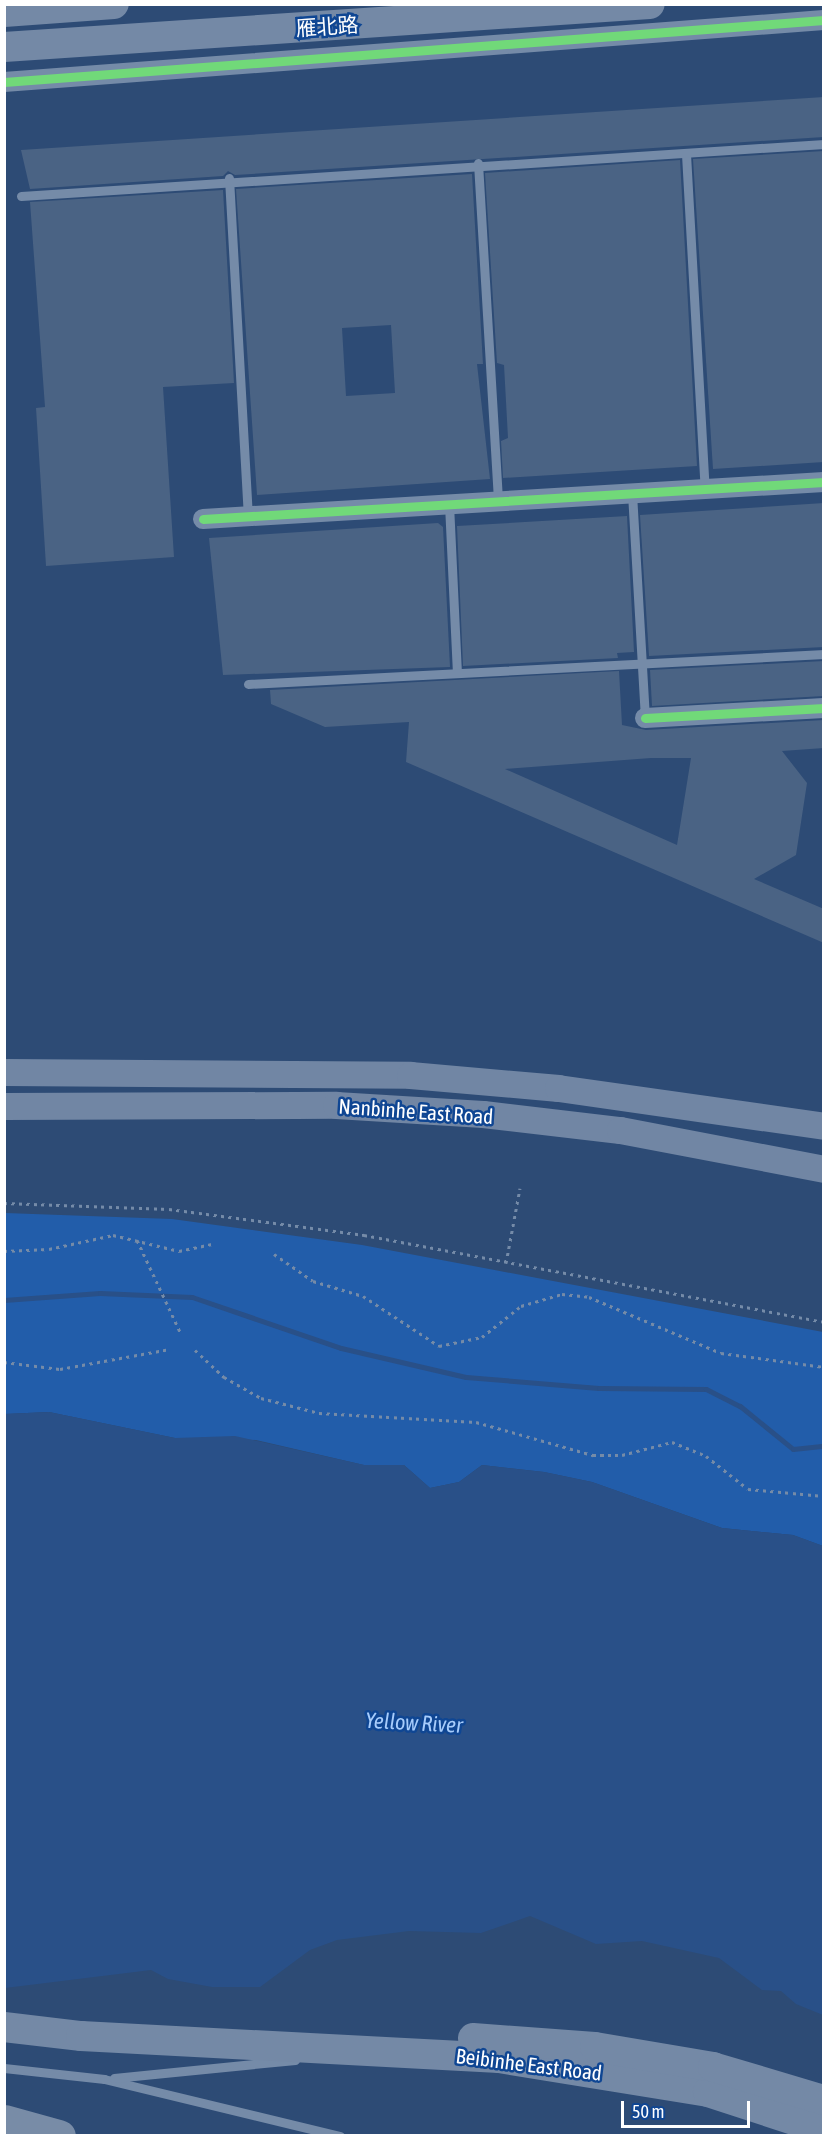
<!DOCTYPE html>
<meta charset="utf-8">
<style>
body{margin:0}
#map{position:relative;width:828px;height:2140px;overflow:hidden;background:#2d4b75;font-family:"Asap Condensed","Noto Sans SC",sans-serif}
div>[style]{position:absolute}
.green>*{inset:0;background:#225daa}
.water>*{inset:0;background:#295088}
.stream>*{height:5px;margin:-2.5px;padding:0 2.5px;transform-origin:2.5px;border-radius:2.5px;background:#295088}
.building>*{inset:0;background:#4a6384}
.path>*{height:3px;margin-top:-1.5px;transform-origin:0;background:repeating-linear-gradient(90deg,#758ba8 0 3px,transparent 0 7.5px)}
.lane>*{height:9px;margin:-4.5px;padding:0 4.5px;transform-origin:4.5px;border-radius:4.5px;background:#758ba8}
.street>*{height:20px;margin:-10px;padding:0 10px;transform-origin:10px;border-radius:10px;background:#758ba8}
.secondary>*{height:27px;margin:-13.5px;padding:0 13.5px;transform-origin:13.5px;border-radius:13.5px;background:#7186a4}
.primary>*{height:30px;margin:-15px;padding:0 15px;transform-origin:15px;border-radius:15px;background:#7489a6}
.highway>*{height:33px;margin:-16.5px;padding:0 16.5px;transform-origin:16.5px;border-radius:16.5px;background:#788ca7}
.cycleway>*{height:9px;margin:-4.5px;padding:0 4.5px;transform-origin:4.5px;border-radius:4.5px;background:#71d979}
span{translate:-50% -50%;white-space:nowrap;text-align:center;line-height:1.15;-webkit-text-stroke:5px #0f4693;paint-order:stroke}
.street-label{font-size:21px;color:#fff}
.water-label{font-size:22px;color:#a7ccfb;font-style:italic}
.frame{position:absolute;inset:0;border:6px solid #fff;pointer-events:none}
.scale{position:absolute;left:621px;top:2101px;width:129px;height:27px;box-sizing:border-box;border:3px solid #fff;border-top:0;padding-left:8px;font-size:18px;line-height:21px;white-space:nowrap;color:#fff;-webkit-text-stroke:4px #0f4693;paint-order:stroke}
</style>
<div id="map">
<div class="green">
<i style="clip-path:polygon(5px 1213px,172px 1219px,362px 1245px,823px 1332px,823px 1546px,793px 1535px,722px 1528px,592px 1482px,544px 1472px,482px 1465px,459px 1482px,430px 1488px,404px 1465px,364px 1465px,256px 1440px,175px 1438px,49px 1412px,5px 1414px)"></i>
</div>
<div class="water">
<i style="clip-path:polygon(49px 1412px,175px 1438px,235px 1436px,364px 1465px,404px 1465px,430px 1488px,459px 1482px,482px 1465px,544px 1472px,592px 1482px,722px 1528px,793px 1535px,823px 1546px,823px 2015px,796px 2004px,781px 1991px,762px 1990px,719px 1958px,642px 1941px,596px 1944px,530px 1916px,481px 1933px,409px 1931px,337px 1940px,310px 1950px,260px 1987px,212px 1987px,168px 1979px,151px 1970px,5px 1988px,5px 1414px)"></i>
</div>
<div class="stream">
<i style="left:4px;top:1300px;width:96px;rotate:-4.2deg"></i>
<i style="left:100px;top:1293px;width:92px;rotate:2.5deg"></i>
<i style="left:192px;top:1297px;width:157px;rotate:18.9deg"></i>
<i style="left:341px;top:1348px;width:128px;rotate:13.1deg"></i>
<i style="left:466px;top:1377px;width:133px;rotate:4.7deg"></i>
<i style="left:599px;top:1388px;width:107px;rotate:0.5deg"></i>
<i style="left:706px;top:1389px;width:38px;rotate:27deg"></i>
<i style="left:740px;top:1406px;width:68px;rotate:39.1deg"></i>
<i style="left:793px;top:1449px;width:31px;rotate:-6deg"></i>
</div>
<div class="building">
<i style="clip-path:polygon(824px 97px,824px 137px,235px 175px,228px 171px,223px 176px,30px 189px,21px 150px)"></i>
<i style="clip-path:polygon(824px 151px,824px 462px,713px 469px,693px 159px)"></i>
<i style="clip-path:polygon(680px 160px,697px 466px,503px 478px,501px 441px,508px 438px,504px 365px,497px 363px,485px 173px)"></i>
<i style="clip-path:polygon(evenodd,472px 174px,483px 364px,477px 364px,490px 479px,257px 495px,236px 189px,472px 174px,391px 325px,395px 393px,346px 396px,342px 328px,391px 325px)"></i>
<i style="clip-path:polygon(223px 190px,234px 383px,163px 387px,174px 557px,46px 566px,36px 408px,45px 407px,30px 202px)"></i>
<i style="clip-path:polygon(824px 503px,824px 647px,649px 656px,640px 515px)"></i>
<i style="clip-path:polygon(627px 516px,634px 652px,617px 653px,618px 658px,463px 666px,457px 526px)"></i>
<i style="clip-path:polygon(438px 523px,443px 527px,450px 667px,223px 675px,209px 538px)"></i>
<i style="clip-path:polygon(824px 661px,824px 696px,652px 706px,650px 670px)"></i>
<i style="clip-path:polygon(evenodd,619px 671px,622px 725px,646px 730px,824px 720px,824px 748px,782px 751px,807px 783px,796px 855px,754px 879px,824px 909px,824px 943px,406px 762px,409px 722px,325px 727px,271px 704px,270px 690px,619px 671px,651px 758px,691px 758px,677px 845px,505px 769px,651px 758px)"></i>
</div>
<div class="path">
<i style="left:4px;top:1203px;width:165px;rotate:2.1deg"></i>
<i style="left:169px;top:1209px;width:197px;rotate:7.6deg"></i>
<i style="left:364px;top:1235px;width:468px;rotate:10.7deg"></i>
<i style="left:137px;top:1240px;width:104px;rotate:64.9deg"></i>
<i style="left:4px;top:1251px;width:45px;rotate:-2.5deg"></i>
<i style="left:49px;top:1249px;width:66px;rotate:-12.3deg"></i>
<i style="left:113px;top:1235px;width:68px;rotate:13.6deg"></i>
<i style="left:179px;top:1251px;width:35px;rotate:-12deg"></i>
<i style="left:274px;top:1254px;width:47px;rotate:34.7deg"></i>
<i style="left:313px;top:1281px;width:52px;rotate:16.7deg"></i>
<i style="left:363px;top:1296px;width:91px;rotate:33.3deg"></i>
<i style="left:439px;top:1346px;width:44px;rotate:-11.8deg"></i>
<i style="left:482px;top:1337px;width:50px;rotate:-38.5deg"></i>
<i style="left:521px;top:1306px;width:43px;rotate:-16.3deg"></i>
<i style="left:562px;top:1294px;width:27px;rotate:6deg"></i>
<i style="left:589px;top:1297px;width:143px;rotate:23deg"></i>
<i style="left:721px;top:1353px;width:104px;rotate:7.7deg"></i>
<i style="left:506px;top:1263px;width:76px;rotate:-79.4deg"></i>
<i style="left:195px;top:1350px;width:40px;rotate:43deg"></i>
<i style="left:224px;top:1377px;width:43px;rotate:29.6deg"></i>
<i style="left:261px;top:1398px;width:60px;rotate:14.5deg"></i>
<i style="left:319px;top:1413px;width:157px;rotate:3.3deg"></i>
<i style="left:476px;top:1422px;width:122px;rotate:15.8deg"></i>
<i style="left:593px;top:1455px;width:29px"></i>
<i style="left:622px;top:1455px;width:52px;rotate:-14.6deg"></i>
<i style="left:672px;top:1442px;width:37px;rotate:22deg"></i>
<i style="left:706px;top:1456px;width:53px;rotate:38.2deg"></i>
<i style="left:748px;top:1489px;width:76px;rotate:5.3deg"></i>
<i style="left:4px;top:1362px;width:56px;rotate:7.1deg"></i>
<i style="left:60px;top:1369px;width:112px;rotate:-10.3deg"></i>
</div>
<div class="lane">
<i style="left:686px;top:154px;width:336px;rotate:86.8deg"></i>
<i style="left:478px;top:163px;width:339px;rotate:86.6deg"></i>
<i style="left:229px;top:178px;width:340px;rotate:86.8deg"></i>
<i style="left:21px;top:196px;width:805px;rotate:-3.71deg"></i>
<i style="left:632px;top:493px;width:225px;rotate:86.7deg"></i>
<i style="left:449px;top:504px;width:169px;rotate:87.3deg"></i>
<i style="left:248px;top:684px;width:577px;rotate:-2.98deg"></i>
<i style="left:4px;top:2068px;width:101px;rotate:6.3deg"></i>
<i style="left:104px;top:2079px;width:243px;rotate:13.6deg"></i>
<i style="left:114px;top:2078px;width:182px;rotate:-5.7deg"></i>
</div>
<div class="street">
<i style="left:4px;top:82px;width:822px;rotate:-4.32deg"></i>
<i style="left:203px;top:519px;width:622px;rotate:-3.41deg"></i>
<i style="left:645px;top:718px;width:179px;rotate:-3.2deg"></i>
</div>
<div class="secondary">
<i style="left:4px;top:1072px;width:406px;rotate:0.4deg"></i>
<i style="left:410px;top:1075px;width:149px;rotate:5deg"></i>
<i style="left:558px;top:1088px;width:269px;rotate:8.1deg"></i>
<i style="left:4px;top:1106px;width:332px;rotate:-0.2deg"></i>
<i style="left:336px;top:1105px;width:147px;rotate:3.5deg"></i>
<i style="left:483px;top:1114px;width:138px;rotate:6.7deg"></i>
<i style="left:620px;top:1130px;width:208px;rotate:10.8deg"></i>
</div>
<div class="primary">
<i style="left:4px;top:12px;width:110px;rotate:-4.2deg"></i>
<i style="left:4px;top:47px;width:647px;rotate:-3.81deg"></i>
<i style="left:4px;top:2027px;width:78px;rotate:6.7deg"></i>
<i style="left:81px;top:2036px;width:419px;rotate:3deg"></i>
<i style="left:499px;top:2058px;width:212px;rotate:9.2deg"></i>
<i style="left:708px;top:2092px;width:122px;rotate:18.1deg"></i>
<i style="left:473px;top:2038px;width:122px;rotate:4.2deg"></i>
<i style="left:595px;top:2047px;width:120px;rotate:9.6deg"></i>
<i style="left:713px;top:2067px;width:116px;rotate:16.6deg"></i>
</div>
<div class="highway">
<i style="left:4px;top:2121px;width:57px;rotate:15.3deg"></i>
</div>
<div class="cycleway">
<i style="left:4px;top:82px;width:822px;rotate:-4.32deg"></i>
<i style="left:203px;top:519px;width:622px;rotate:-3.41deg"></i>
<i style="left:645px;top:718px;width:179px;rotate:-3.2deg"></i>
</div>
<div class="street-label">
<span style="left:327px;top:26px;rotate:-4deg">雁北路</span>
<span style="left:416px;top:1111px;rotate:4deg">Nanbinhe East Road</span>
<span style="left:529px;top:2064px;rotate:7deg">Beibinhe East Road</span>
</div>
<div class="water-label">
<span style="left:414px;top:1723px;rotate:3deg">Yellow River</span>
</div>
<div class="frame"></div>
<div class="scale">50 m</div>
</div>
